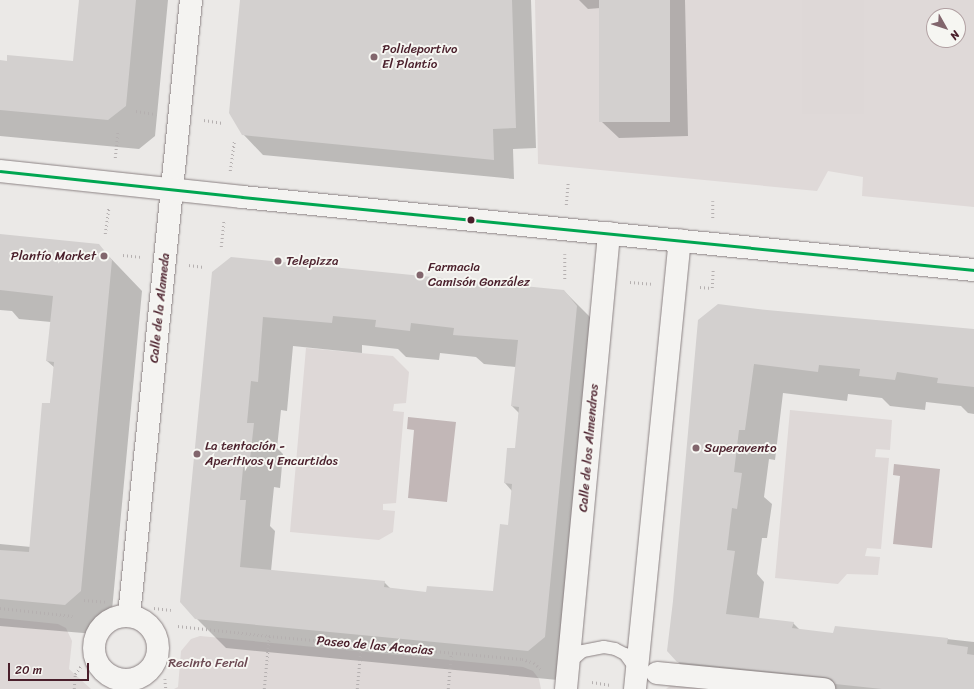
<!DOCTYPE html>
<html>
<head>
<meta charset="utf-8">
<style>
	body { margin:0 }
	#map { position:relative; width:974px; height:689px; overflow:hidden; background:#ebe9e7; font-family:Sriracha,sans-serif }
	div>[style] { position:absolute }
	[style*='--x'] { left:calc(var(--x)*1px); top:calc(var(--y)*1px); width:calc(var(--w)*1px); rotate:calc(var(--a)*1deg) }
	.built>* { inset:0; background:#dfd9d8 }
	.green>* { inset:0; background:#ded8d7; transform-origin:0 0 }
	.water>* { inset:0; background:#c2b7b7 }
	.shadow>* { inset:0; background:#0003 }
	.building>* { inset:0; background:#d3d0cf; transform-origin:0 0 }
	.path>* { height:2.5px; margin-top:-1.25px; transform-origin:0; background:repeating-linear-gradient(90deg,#b5b0b0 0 1px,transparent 0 4px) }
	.roads { filter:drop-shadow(0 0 1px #8b8283) drop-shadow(0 0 1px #8b8283) }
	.lane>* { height:12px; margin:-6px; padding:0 6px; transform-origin:6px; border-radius:6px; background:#f4f3f1 }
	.street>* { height:22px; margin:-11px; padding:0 11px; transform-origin:11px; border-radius:11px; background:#f4f3f1 }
	.street>.ring { margin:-11px; padding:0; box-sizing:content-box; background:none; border:22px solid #f4f3f1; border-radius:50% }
	.secondary>* { height:22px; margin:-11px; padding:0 11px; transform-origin:11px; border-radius:11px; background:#f4f3f1 }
	.bus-1>* { height:3px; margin:-1.5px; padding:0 1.5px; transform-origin:1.5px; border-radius:1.5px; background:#00a651 }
	.dots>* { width:11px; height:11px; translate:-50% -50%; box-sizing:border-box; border:2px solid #f6f6f2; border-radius:50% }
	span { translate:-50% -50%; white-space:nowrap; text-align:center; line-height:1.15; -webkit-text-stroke:4px #f6f6f2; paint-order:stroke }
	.poi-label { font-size:13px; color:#4a1f2b }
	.left { translate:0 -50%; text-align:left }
	.right { translate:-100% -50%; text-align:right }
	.street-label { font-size:13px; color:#4a1f2b }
	.park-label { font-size:13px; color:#6c4a53 }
	.north { position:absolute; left:926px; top:8px; width:40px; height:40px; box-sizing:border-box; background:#f6f6f2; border:1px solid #b1a0a2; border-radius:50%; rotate:129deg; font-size:11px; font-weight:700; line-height:16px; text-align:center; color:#4a1f2b }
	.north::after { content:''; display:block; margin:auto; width:14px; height:18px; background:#82666d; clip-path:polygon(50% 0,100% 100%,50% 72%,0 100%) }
	.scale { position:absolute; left:8px; top:663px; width:81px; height:18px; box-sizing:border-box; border:2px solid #4a1f2b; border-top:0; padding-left:5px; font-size:12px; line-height:14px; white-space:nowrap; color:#4a1f2b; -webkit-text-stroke:3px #f6f6f2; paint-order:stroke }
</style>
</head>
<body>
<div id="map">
	<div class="built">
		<i style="clip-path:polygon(evenodd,535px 0,974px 0,974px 207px,862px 196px,863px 177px,828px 171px,817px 191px,538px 164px,535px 0,934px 16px,958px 16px,958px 40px,934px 40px,934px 16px)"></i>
	</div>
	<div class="green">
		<i style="left:802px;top:0;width:62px;height:114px"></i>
		<i style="clip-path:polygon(306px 348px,393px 356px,409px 372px,406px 403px,394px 404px,393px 411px,404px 412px,396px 503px,383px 504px,383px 510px,395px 511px,393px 532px,379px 540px,290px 532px)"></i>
		<i style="clip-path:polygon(790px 410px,892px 420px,890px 450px,876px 449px,875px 457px,889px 458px,881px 549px,867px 548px,865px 556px,880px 557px,878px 575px,847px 574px,838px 584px,775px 578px)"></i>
		<i style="clip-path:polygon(0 618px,58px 624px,66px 628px,72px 641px,69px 669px,91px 689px,0 689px)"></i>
		<i style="clip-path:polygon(200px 636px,523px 667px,533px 671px,539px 679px,541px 689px,174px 689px,178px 687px,181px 651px,191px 639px)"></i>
		<i style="clip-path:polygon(674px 683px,745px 689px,666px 689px)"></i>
	</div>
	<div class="water">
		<i style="clip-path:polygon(408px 417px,456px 422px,447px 502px,408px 498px,414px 430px,407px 429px)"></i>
		<i style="clip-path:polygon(894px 464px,940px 469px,932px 548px,893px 544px,900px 476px,893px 475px)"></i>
	</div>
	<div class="shadow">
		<i style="clip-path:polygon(80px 0,168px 0,155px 136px,139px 149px,0 136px,0 61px,74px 62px)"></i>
		<i style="clip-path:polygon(241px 0,531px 0,536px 148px,513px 149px,514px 179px,263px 155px,243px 134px)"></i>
		<i style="clip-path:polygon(579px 0,685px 0,688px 136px,619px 138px,602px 122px,600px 8px,588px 9px)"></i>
		<i style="clip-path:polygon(0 236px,98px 245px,142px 291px,111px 621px,95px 634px,0 626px,0 544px,31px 547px,55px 368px,47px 361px,51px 322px,19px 319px,12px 311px,0 310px)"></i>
		<i style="clip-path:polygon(evenodd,213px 273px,564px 291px,594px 321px,558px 680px,226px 648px,196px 618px,213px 273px,362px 345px,398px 349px,406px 357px,439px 360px,440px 353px,476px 357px,484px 364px,516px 367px,512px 406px,519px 413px,516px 450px,505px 483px,512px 491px,509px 527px,494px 592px,427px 593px,391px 589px,384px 582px,271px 571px,275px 531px,270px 526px,274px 487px,280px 488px,283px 454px,277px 448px,281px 410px,287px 411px,293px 346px,362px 353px,362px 345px)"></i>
		<i style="clip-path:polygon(767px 311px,974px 330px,974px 414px,968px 413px,961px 406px,926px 402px,925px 410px,890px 406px,882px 398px,848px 394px,847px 401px,783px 393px,775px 460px,769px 459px,764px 497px,772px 504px,767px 538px,762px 538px,757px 574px,764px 582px,759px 619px,793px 623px,800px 630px,834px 634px,836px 627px,974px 642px,974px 689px,705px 689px,678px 662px)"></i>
	</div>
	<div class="building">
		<i style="clip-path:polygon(79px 0,136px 0,126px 106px,108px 120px,0 110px,0 60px,7px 61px,7px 55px,73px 61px)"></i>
		<i style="clip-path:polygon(240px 0,512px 0,516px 128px,493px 129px,494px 160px,242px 135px,229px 113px)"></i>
		<i style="left:599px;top:0;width:71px;height:122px"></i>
		<i style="clip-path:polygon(0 234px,99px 244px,112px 260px,81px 591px,65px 605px,0 599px,0 550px,29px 552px,42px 403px,50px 403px,54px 362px,46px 361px,53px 296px,0 290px)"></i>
		<i style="clip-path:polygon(evenodd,231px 257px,564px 290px,577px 306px,545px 637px,528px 651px,195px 619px,180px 602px,212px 272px,231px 257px,333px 316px,376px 320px,375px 327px,410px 331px,411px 323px,454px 328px,453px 335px,518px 340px,511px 406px,519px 407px,515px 448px,507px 448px,504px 483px,512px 484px,508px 525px,500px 524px,493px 591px,427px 586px,426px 592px,384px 587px,385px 581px,240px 567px,246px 500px,240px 500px,244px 458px,250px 459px,254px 423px,247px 423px,251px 381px,258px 382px,263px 317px,332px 323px,333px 316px)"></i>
		<i style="clip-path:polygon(718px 304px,767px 310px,974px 329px,974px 387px,937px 383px,938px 378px,897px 372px,895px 380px,859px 376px,860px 369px,819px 365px,818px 372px,754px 364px,745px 430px,739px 430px,734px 472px,742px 473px,737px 509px,732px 508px,727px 550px,735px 551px,726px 614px,794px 622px,792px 628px,833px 633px,835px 626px,948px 638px,947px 644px,968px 647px,967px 654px,974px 655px,974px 689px,882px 689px,835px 684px,832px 679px,825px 677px,677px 662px,667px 651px,673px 601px,698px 320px)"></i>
	</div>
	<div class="path">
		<i style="--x:136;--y:111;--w:20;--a:9"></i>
		<i style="--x:204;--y:120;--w:19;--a:9"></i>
		<i style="--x:115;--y:158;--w:27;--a:-84"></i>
		<i style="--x:230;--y:171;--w:30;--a:-82"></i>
		<i style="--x:713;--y:201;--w:17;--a:90"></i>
		<i style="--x:566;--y:205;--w:24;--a:-85"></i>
		<i style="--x:105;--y:234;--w:27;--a:-82"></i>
		<i style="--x:221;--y:247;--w:27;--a:-84"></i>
		<i style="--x:565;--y:254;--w:27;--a:90"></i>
		<i style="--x:123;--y:255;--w:18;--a:6"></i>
		<i style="--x:189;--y:265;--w:15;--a:8"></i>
		<i style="--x:630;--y:282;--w:21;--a:5"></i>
		<i style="--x:700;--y:287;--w:12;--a:5"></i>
		<i style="--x:712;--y:288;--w:19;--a:-87"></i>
		<i style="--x:84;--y:600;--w:21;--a:5"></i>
		<i style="--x:0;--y:608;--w:73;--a:6.3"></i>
		<i style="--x:154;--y:608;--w:17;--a:7"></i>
		<i style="--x:178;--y:626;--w:92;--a:6.3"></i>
		<i style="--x:269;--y:636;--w:254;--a:5.2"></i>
		<i style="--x:522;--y:659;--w:13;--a:18"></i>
		<i style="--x:534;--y:663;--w:11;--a:41"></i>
		<i style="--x:165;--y:679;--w:10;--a:84"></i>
		<i style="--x:592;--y:682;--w:19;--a:9"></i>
		<i style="--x:74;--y:689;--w:15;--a:-86"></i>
		<i style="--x:75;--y:674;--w:10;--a:-53"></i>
		<i style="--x:264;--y:689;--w:53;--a:-84.6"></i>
		<i style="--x:357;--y:689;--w:44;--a:-84.8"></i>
		<i style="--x:448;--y:689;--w:36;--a:-85"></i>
	</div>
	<div class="roads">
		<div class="lane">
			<i style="--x:569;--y:663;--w:18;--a:-41"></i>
			<i style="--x:583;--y:651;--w:21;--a:-11"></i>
			<i style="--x:604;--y:647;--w:11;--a:10"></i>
			<i style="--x:615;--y:649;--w:11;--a:27"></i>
			<i style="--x:625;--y:654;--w:19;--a:54"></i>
		</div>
		<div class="street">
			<i style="--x:129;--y:616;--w:619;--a:-84.25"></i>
			<i class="ring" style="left:94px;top:616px;width:42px;height:42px"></i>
			<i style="--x:657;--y:673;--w:168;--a:5.5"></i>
			<i style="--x:566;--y:689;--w:458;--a:-84.6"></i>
			<i style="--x:635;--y:689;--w:451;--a:-84.3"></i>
		</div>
		<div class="secondary">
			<i style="--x:0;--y:171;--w:243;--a:6.1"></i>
			<i style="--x:242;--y:197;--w:736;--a:5.7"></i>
		</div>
	</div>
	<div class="bus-1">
		<i style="--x:0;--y:171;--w:243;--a:6.1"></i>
		<i style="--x:242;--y:197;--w:736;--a:5.7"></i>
	</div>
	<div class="dots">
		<i style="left:374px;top:57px;background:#82666d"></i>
		<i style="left:471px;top:220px;background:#4a1f2b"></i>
		<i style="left:104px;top:256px;background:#82666d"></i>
		<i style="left:278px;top:261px;background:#82666d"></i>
		<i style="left:420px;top:275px;background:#82666d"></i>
		<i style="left:696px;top:448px;background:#82666d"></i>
		<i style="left:197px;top:454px;background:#82666d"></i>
	</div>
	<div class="poi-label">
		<span class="left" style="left:382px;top:57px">Polideportivo<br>El Plantío</span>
		<span class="right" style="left:96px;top:256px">Plantío Market</span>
		<span class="left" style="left:286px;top:261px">Telepizza</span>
		<span class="left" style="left:428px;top:275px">Farmacia<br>Camisón González</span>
		<span class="left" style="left:205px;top:454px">La tentación -<br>Aperitivos y Encurtidos</span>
		<span class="left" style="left:704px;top:448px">Superavento</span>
	</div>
	<div class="street-label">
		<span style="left:160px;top:308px;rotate:-84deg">Calle de la Alameda</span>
		<span style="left:589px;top:448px;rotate:-85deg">Calle de los Almendros</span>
		<span style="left:375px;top:646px;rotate:5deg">Paseo de las Acacias</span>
	</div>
	<div class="park-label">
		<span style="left:208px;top:663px">Recinto Ferial</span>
	</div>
	<div class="north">N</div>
	<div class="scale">20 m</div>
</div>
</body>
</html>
